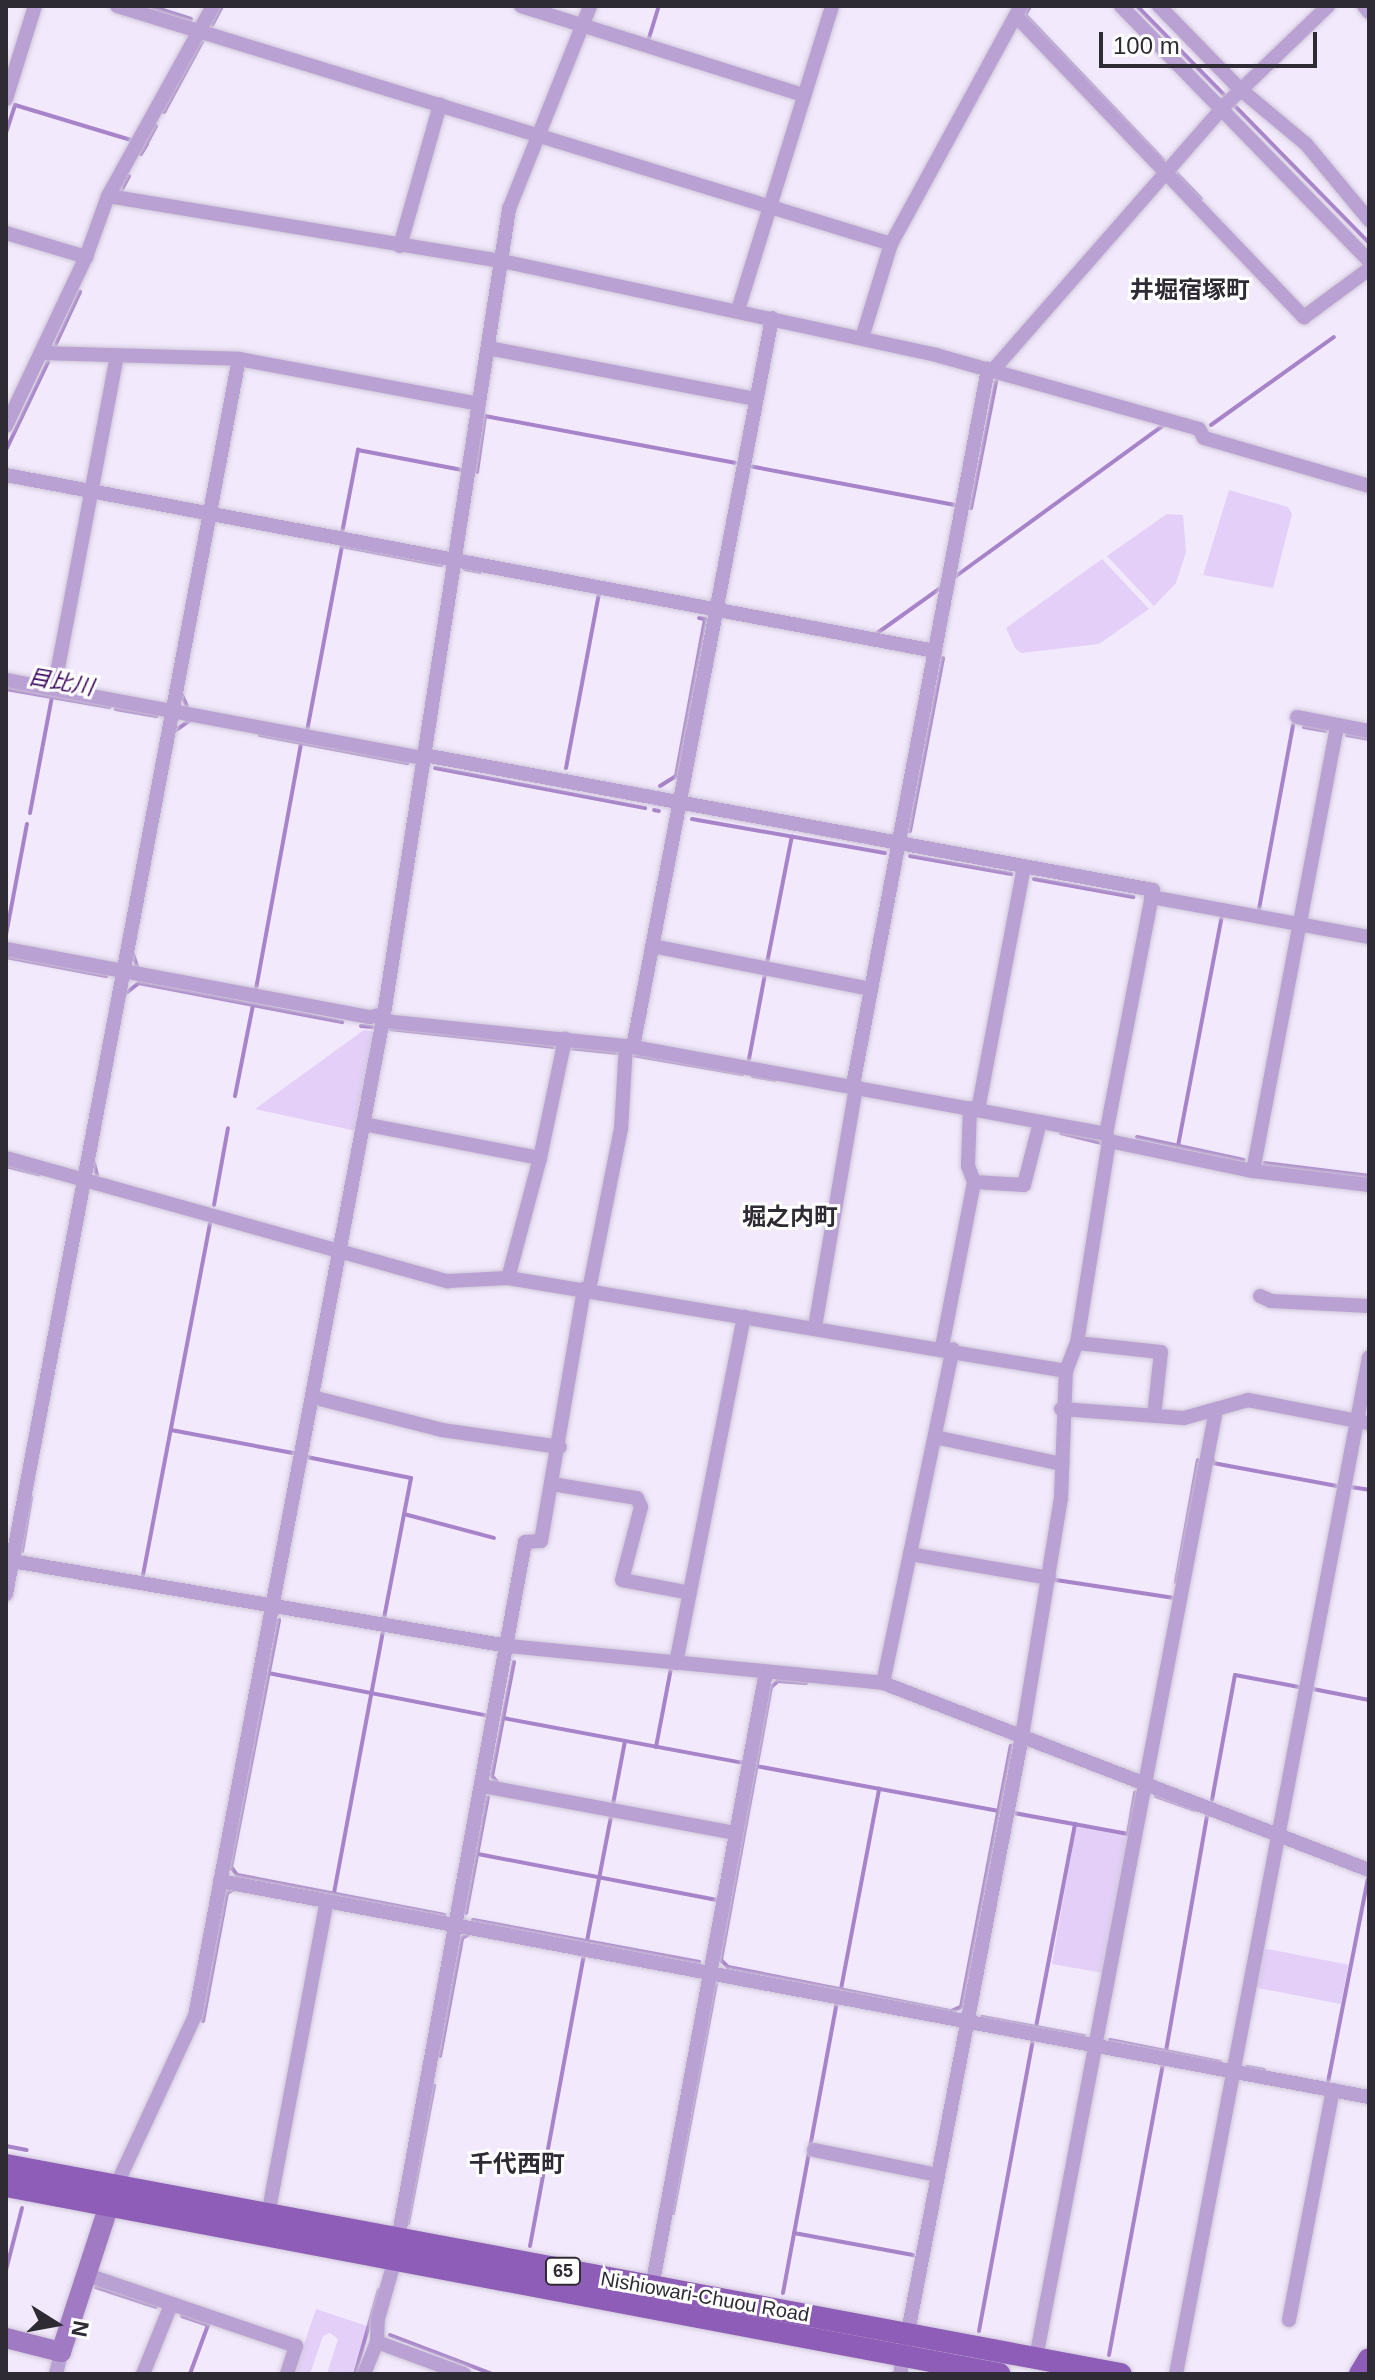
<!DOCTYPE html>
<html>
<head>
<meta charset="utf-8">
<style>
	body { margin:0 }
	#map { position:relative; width:1375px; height:2380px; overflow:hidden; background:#f2e9fc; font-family:Arial,"Noto Sans JP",sans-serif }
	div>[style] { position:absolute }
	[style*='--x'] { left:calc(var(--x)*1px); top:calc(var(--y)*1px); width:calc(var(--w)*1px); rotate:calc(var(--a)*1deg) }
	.green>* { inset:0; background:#e3cff8; transform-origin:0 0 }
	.stream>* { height:4px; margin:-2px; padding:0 2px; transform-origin:2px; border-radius:2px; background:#a783c9 }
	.roads { filter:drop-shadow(0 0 2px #cfc7d8) drop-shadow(0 0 2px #cfc7d8) }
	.street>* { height:14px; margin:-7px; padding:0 7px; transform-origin:7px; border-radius:7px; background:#baa1d3 }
	.secondary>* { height:20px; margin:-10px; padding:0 10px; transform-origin:10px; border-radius:10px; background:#a07ac3 }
	.primary>* { height:22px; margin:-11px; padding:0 11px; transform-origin:11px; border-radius:11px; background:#8e5db7 }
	span { translate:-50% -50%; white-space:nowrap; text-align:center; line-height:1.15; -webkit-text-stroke:6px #fff; paint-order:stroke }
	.shield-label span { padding:2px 6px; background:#fff; border:2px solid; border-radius:6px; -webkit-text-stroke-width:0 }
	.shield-label { font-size:18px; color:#2f2b34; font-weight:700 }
	.street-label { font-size:20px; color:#2f2b34 }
	.water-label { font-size:22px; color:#3e095f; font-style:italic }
	.quarter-label { font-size:24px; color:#2f2b34; font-weight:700 }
	.frame { position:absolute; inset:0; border:8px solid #2f2b34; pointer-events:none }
	.north { position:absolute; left:16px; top:2284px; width:80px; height:80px; -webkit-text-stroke:6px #fff; paint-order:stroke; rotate:101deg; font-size:22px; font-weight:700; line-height:32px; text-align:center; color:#2f2b34 }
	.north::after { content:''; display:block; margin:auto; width:28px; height:36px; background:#2f2b34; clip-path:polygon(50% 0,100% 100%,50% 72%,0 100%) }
	.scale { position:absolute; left:1099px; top:32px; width:218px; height:36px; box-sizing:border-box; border:4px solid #2f2b34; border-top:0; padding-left:10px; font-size:24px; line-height:28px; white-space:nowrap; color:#2f2b34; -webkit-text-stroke:6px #fff; paint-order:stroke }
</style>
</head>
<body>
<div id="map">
	<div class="green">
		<i style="clip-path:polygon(1229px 490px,1288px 507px,1292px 514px,1273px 588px,1203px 575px)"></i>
		<i style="clip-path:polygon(1167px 514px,1183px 515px,1186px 552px,1176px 583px,1154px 606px,1107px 556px)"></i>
		<i style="clip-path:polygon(1102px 559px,1149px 609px,1099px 644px,1021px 653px,1015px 648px,1006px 628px)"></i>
		<i style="clip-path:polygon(364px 1030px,374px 1032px,356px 1131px,255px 1109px)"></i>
		<i style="left:1076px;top:1827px;width:55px;height:139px;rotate:10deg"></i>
		<i style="left:1262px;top:1948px;width:88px;height:40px;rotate:11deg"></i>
		<i style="clip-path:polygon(316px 2309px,367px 2326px,352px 2374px,327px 2374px,338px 2339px,330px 2333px,323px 2336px,310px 2374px,294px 2374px)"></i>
	</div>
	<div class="stream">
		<i style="--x:150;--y:6;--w:43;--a:17.6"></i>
		<i style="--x:1030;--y:6;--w:10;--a:119"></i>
		<i style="--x:1025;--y:15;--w:202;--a:46.4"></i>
		<i style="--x:1137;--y:6;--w:332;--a:45.6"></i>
		<i style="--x:212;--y:25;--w:21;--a:-62"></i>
		<i style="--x:649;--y:38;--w:34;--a:-73"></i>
		<i style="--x:164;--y:112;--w:82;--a:-61.6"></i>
		<i style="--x:6;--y:133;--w:29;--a:-72"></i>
		<i style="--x:15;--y:105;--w:121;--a:16.8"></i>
		<i style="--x:148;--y:141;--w:17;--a:-62"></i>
		<i style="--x:141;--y:154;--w:12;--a:-59"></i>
		<i style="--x:1175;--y:172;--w:37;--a:46"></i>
		<i style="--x:121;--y:191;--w:17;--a:-62"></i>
		<i style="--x:54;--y:348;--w:62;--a:-65.1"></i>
		<i style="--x:1211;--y:425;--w:151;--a:-35.6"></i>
		<i style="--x:6;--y:450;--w:98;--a:-64.5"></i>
		<i style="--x:749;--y:466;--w:211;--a:10.7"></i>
		<i style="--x:477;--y:472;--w:57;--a:-81.9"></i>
		<i style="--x:485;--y:416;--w:254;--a:10.6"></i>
		<i style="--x:971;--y:508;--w:134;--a:-78.8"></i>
		<i style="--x:342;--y:533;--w:85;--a:-79.1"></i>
		<i style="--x:358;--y:450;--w:106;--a:10.9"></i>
		<i style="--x:465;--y:569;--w:15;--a:11"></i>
		<i style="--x:956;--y:576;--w:257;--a:-36"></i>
		<i style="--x:876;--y:634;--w:81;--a:-35.5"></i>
		<i style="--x:6;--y:689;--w:105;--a:9.9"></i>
		<i style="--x:182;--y:695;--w:12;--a:66"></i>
		<i style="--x:116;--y:709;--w:41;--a:9.9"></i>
		<i style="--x:1304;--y:727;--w:22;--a:10"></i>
		<i style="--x:176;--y:730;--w:16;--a:-35"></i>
		<i style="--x:307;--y:731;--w:188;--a:-79.3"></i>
		<i style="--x:342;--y:546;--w:101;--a:10.9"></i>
		<i style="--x:260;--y:735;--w:150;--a:10.8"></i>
		<i style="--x:1347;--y:735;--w:22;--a:10"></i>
		<i style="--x:435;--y:768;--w:214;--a:10.8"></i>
		<i style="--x:566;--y:768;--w:177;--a:-79.3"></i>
		<i style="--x:660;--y:786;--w:19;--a:-32"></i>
		<i style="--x:676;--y:776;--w:160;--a:-79.5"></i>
		<i style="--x:705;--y:619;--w:6;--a:-171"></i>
		<i style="--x:654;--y:810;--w:5;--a:11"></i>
		<i style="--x:30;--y:813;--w:118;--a:-79.3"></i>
		<i style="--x:692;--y:819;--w:196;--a:10"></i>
		<i style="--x:910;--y:831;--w:176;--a:-79.2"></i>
		<i style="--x:910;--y:856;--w:103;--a:10.1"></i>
		<i style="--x:1034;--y:879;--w:101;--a:10.3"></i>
		<i style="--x:1259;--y:909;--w:187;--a:-79.5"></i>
		<i style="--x:6;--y:935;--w:113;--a:-79.3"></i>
		<i style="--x:133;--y:954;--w:13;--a:72"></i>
		<i style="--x:6;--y:957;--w:102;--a:10.8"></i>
		<i style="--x:767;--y:963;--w:129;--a:-78.9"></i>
		<i style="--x:256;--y:989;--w:250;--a:-79.6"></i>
		<i style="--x:126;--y:993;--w:16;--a:-38"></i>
		<i style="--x:139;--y:983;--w:207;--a:10.9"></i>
		<i style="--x:361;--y:1026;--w:12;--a:5"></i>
		<i style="--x:390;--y:1029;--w:168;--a:6.2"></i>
		<i style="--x:569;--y:1048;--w:50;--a:5.7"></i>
		<i style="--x:633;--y:1055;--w:111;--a:9.9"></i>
		<i style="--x:749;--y:1059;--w:86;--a:-79.3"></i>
		<i style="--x:753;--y:1076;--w:22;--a:10"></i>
		<i style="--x:235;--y:1096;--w:93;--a:-78.8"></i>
		<i style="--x:1061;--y:1133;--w:41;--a:14"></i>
		<i style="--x:1137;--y:1137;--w:109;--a:12.1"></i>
		<i style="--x:1178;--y:1146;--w:235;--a:-79.2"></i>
		<i style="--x:94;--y:1163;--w:12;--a:76"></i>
		<i style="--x:1264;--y:1163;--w:106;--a:7.1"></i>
		<i style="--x:6;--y:1166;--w:34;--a:14"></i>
		<i style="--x:214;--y:1205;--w:78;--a:-79.7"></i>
		<i style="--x:171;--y:1430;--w:124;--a:10.7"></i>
		<i style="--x:307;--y:1457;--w:106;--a:11.4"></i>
		<i style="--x:411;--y:1478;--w:143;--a:100.9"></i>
		<i style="--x:1213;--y:1459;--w:4;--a:90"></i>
		<i style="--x:1213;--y:1463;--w:126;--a:10.5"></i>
		<i style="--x:1351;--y:1487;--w:18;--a:9"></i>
		<i style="--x:404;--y:1514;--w:93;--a:14.9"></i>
		<i style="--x:22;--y:1551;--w:54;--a:-80.4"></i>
		<i style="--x:143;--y:1575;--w:362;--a:-79.2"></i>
		<i style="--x:1056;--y:1580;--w:118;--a:8.7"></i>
		<i style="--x:1176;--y:1582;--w:124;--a:-79.8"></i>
		<i style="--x:279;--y:1620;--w:252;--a:101"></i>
		<i style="--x:231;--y:1867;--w:10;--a:53"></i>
		<i style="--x:237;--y:1875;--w:211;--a:10.9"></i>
		<i style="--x:268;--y:1673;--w:226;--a:11"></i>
		<i style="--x:806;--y:1683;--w:28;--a:-176"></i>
		<i style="--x:778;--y:1681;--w:9;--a:139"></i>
		<i style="--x:771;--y:1687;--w:278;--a:100.4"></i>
		<i style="--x:721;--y:1960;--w:10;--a:45"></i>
		<i style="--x:728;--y:1967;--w:227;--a:11.2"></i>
		<i style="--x:951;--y:2011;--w:11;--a:-22"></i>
		<i style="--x:961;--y:2007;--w:266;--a:-79.2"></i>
		<i style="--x:1313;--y:1689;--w:57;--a:11.1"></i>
		<i style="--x:503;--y:1718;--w:244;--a:10.6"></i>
		<i style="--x:656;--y:1747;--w:80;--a:-79.2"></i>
		<i style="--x:756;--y:1766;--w:247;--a:10.5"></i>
		<i style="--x:498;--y:1783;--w:9;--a:-131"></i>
		<i style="--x:492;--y:1776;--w:116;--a:-79.1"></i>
		<i style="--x:1156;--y:1796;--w:41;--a:19.7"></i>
		<i style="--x:1212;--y:1800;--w:127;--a:-79.6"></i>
		<i style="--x:1235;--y:1675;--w:65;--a:10.6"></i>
		<i style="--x:613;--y:1804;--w:64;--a:-79.2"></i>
		<i style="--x:1014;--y:1813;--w:116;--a:10.4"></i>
		<i style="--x:1128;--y:1834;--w:42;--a:-80.3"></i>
		<i style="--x:478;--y:1854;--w:242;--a:10.9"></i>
		<i style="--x:334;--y:1893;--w:266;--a:-79.4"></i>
		<i style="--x:466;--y:1913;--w:118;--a:-79.3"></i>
		<i style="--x:473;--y:1920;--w:230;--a:10.5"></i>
		<i style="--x:587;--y:1941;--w:127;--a:-79.1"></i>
		<i style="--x:841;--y:1989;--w:204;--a:-79.2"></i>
		<i style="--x:982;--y:2017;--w:104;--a:10.6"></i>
		<i style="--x:203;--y:2021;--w:130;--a:-79.4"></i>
		<i style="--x:227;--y:1893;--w:8;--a:-30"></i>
		<i style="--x:1036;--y:2027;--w:207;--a:-79.1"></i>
		<i style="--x:1110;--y:2040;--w:112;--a:11.3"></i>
		<i style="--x:1166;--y:2051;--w:240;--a:-80.1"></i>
		<i style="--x:440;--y:2056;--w:120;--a:-79.4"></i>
		<i style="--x:462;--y:1938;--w:8;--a:-30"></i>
		<i style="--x:1247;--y:2067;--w:17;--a:10"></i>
		<i style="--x:1328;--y:2082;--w:207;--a:-78.9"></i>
		<i style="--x:6;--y:2146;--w:21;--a:11"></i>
		<i style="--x:673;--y:2213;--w:233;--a:-79.4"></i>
		<i style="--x:408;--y:2223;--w:140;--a:-79.3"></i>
		<i style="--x:794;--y:2233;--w:121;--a:10.5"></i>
		<i style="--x:530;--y:2246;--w:296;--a:-79.5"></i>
		<i style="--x:6;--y:2270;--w:64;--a:-75.5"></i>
		<i style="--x:96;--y:2287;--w:63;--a:18.4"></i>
		<i style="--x:783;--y:2293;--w:297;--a:-79.5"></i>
		<i style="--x:182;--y:2316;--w:28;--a:19"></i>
		<i style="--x:208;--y:2325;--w:52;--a:110.2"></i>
		<i style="--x:979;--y:2331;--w:297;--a:-79.5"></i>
		<i style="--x:390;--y:2335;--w:109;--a:20.9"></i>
		<i style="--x:1109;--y:2355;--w:296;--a:-79.5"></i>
		<i style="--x:355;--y:2374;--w:87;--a:-74.1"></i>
	</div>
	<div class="roads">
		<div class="street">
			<i style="--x:117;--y:6;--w:810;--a:17.09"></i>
			<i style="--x:521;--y:6;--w:297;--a:17.5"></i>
			<i style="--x:1121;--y:6;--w:356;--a:45.8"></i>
			<i style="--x:1159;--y:6;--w:116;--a:45.7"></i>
			<i style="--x:1240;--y:89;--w:86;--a:39.8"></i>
			<i style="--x:1306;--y:144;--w:99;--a:50.3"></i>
			<i style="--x:1364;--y:6;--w:8;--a:50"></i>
			<i style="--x:1016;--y:16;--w:417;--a:46.3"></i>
			<i style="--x:1304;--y:317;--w:81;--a:-36.4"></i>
			<i style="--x:6;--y:99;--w:97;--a:-72.7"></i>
			<i style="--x:108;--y:196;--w:399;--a:9.4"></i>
			<i style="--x:502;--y:261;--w:444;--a:12.2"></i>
			<i style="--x:936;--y:355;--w:273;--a:15.7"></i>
			<i style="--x:1199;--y:429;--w:10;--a:61"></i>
			<i style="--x:1204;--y:438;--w:172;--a:16.2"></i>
			<i style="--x:6;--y:233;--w:84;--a:16.7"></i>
			<i style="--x:400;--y:246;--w:147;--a:-74.2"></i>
			<i style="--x:738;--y:310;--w:318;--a:-72.8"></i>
			<i style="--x:862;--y:338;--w:98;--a:-72.9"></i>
			<i style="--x:891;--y:244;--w:271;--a:-61.4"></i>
			<i style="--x:488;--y:348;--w:273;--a:10.8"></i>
			<i style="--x:42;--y:353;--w:197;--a:1.7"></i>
			<i style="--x:239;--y:359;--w:244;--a:10.6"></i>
			<i style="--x:993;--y:370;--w:348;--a:-48.8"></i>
			<i style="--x:1222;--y:108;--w:147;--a:-43.9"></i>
			<i style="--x:6;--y:426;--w:187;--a:-64.7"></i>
			<i style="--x:86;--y:257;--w:65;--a:-70.2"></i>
			<i style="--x:108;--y:196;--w:217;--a:-61.1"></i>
			<i style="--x:6;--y:475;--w:946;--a:10.73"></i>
			<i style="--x:6;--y:680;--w:424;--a:10.6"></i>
			<i style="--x:54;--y:689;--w:338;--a:-79.3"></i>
			<i style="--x:1297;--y:717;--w:73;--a:11"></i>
			<i style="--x:424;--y:755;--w:741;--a:10.49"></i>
			<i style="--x:1153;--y:890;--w:248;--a:100.9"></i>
			<i style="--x:1151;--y:897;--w:222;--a:10.4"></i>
			<i style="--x:652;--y:946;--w:223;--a:11.1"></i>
			<i style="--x:6;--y:949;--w:370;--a:10.6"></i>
			<i style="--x:370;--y:1017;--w:14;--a:-12"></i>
			<i style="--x:383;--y:1021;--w:251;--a:5.9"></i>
			<i style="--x:633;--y:1047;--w:481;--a:10.4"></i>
			<i style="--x:1106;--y:1134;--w:8;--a:67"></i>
			<i style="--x:1109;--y:1141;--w:147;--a:11.8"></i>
			<i style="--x:1253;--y:1171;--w:117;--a:6.9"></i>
			<i style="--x:633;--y:1047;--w:742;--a:-79.2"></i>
			<i style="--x:853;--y:1085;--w:729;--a:-79.32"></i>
			<i style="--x:970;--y:1108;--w:58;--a:92"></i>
			<i style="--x:968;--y:1166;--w:17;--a:69"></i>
			<i style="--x:974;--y:1182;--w:50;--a:3.4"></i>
			<i style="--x:1024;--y:1185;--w:65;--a:-75.7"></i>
			<i style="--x:978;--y:1110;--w:247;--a:-79.3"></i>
			<i style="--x:363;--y:1124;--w:180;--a:10.9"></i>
			<i style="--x:540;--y:1158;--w:124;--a:104.9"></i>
			<i style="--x:6;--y:1158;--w:459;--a:15.6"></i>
			<i style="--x:448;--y:1281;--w:60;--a:-2.9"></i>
			<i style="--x:508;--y:1278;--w:566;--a:9.46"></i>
			<i style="--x:540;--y:1158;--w:122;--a:-78.1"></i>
			<i style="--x:1253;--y:1171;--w:454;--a:-79.3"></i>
			<i style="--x:589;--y:1290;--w:164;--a:-78.8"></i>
			<i style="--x:621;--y:1129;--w:83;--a:-86.6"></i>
			<i style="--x:1260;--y:1296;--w:12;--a:24"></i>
			<i style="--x:1271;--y:1301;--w:98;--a:2.9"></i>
			<i style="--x:815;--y:1327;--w:244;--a:-80.3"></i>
			<i style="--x:1077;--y:1343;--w:84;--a:6.1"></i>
			<i style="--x:1161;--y:1352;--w:64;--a:96.2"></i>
			<i style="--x:942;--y:1347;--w:168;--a:-79"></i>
			<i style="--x:312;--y:1397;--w:134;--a:14.2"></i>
			<i style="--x:442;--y:1430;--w:119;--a:8.2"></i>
			<i style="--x:1061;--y:1409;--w:123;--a:4.2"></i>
			<i style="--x:1184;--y:1418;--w:66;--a:-15.7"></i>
			<i style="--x:1248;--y:1400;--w:123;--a:10.8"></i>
			<i style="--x:935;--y:1437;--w:130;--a:12"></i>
			<i style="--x:552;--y:1484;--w:86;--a:9.4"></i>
			<i style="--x:637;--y:1498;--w:10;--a:66"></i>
			<i style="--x:641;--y:1507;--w:75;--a:104.6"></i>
			<i style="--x:622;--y:1580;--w:69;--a:10.8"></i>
			<i style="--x:910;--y:1554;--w:141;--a:9.8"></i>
			<i style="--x:6;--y:1560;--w:509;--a:9.72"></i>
			<i style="--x:508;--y:1646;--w:377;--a:5.6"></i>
			<i style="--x:883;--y:1683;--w:521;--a:21.05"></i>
			<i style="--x:6;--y:1594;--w:1257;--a:-79.32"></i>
			<i style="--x:676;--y:1663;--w:353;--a:-78.9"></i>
			<i style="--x:883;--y:1683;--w:341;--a:-78.2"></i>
			<i style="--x:482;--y:1786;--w:258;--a:10.5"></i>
			<i style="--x:220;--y:1881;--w:1169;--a:10.65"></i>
			<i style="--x:814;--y:2150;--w:126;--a:11.4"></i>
			<i style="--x:116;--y:2186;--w:187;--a:-65.1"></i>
			<i style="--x:195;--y:2016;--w:1020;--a:-79.32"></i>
			<i style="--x:384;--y:1014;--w:815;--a:-81.17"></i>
			<i style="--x:509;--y:209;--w:219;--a:-68.2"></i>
			<i style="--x:268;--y:2215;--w:319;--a:-79.4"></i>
			<i style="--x:398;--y:2239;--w:708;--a:-79.67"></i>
			<i style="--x:525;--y:1542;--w:16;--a:-4"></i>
			<i style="--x:541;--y:1541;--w:256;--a:-80.3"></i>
			<i style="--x:87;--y:2275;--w:221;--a:18.8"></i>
			<i style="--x:296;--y:2346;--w:29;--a:108"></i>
			<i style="--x:652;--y:2287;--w:625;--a:-79.5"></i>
			<i style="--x:1289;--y:2320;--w:234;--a:-79.2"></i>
			<i style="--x:377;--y:2342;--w:93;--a:20.2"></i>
			<i style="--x:1036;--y:2358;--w:965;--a:-79.25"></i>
			<i style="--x:56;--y:2374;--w:23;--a:-77"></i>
			<i style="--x:143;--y:2374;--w:74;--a:-67.9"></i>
			<i style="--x:364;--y:2374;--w:35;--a:-68"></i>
			<i style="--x:377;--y:2342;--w:23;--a:-88"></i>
			<i style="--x:378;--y:2319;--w:62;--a:-74.2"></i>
			<i style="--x:900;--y:2374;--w:650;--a:-79.17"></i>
			<i style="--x:1022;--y:1736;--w:240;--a:-80.7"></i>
			<i style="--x:1061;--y:1499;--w:128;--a:-87.8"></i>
			<i style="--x:1066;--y:1371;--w:30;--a:-69"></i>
			<i style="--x:1077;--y:1343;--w:205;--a:-81"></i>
			<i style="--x:1176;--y:2374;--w:1035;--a:-79.25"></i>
		</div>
		<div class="secondary">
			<i style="--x:6;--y:2338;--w:57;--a:14.3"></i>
			<i style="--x:61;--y:2352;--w:170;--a:-71.9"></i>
		</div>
		<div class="primary">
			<i style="--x:6;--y:2165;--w:1134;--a:10.62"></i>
			<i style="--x:6;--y:2186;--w:1011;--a:10.72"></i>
			<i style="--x:1360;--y:2374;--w:17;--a:-59"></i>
		</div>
	</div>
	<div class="shield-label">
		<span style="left:563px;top:2271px">65</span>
	</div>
	<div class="street-label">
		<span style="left:705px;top:2297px;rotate:10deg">Nishiowari-Chuou Road</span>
	</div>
	<div class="water-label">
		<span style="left:61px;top:682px;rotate:10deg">目比川</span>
	</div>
	<div class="quarter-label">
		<span style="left:1190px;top:290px">井堀宿塚町</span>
		<span style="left:790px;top:1217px">堀之内町</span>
		<span style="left:517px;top:2164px">千代西町</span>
	</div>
	<div class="frame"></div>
	<div class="north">N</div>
	<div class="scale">100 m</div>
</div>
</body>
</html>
